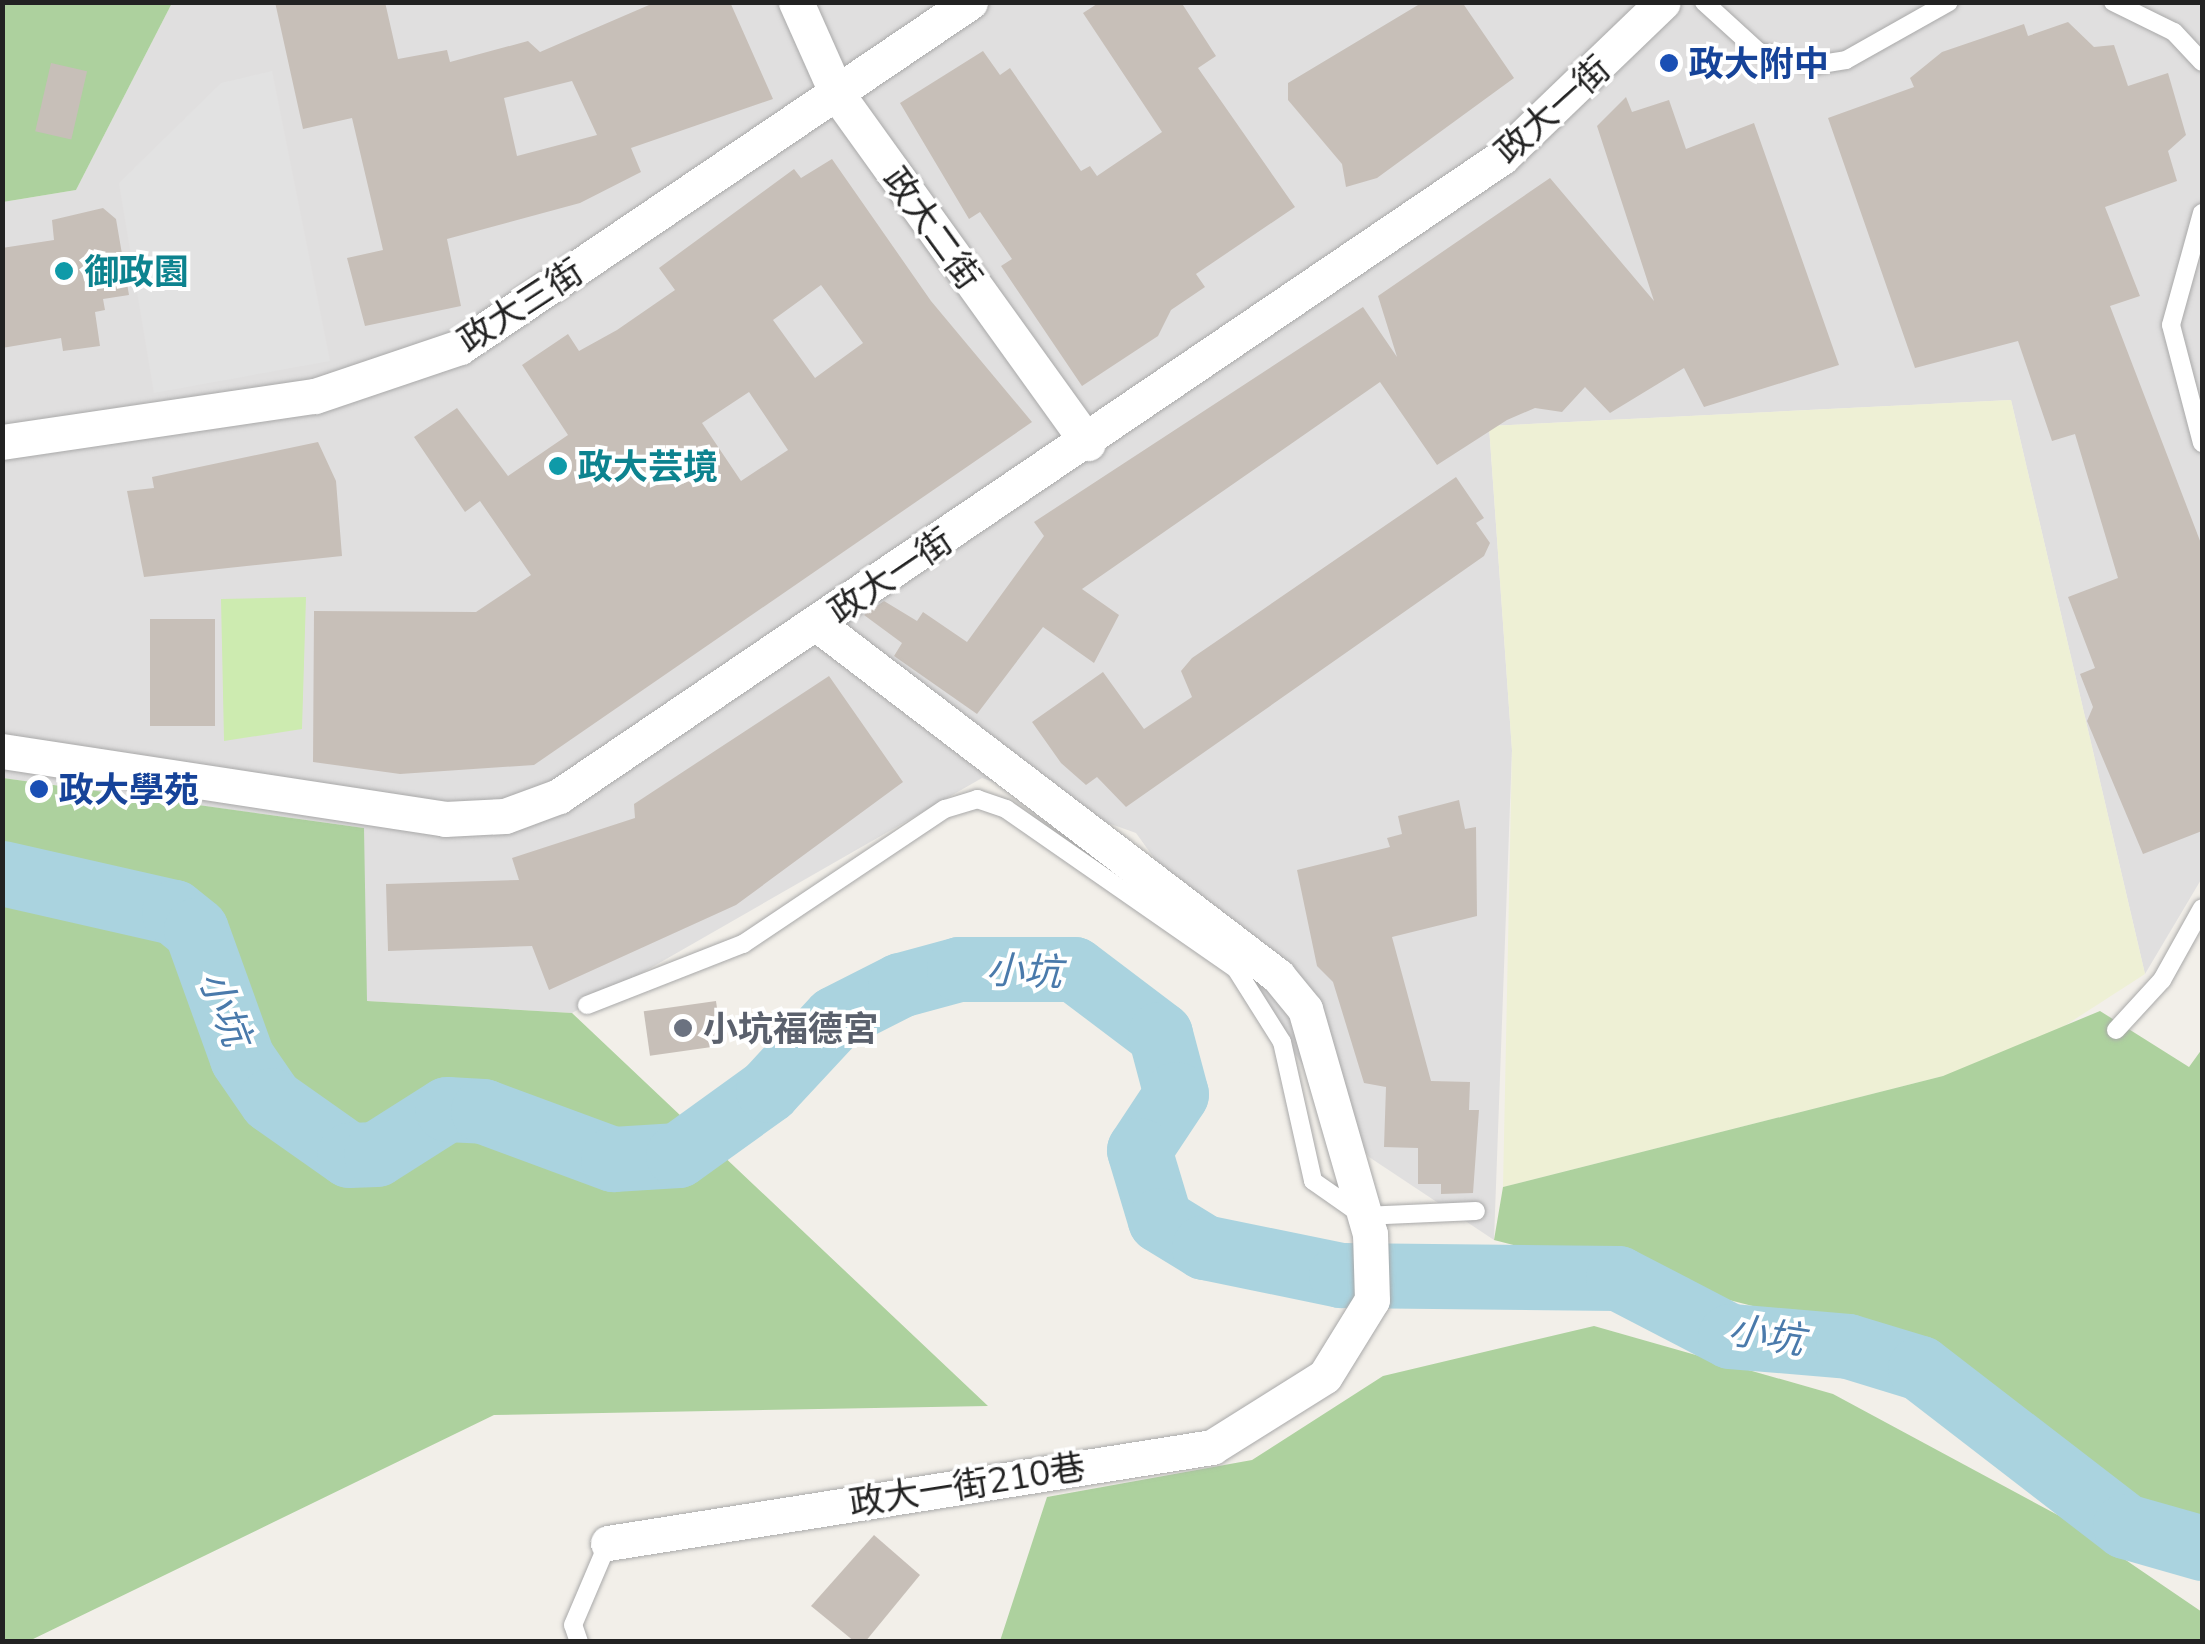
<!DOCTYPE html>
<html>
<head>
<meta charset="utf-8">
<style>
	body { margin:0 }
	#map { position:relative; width:2205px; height:1644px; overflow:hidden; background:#f2efe9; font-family:Mulish,"Noto Sans TC",sans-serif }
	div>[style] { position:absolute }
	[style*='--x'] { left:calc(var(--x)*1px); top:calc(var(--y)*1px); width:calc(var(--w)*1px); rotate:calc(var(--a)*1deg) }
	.residential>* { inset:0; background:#e0dfdf }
	.farmland>* { inset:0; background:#eef0d5 }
	.grass>* { inset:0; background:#cdebb0 }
	.forest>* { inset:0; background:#add19e }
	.parking>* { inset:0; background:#e2e2e2 }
	.river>* { height:65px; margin:-32.5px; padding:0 32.5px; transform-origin:32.5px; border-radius:32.5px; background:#aad3df }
	.building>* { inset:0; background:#c7bfb8; transform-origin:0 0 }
	.roads { filter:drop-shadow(0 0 2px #a9a9a9) drop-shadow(0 0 2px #a9a9a9) }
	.lane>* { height:18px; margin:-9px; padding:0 9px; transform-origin:9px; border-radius:9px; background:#fff }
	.street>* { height:35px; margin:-17.5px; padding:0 17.5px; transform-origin:17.5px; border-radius:17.5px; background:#fff }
	.dots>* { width:28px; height:28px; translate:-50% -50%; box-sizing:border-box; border:5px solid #fff; border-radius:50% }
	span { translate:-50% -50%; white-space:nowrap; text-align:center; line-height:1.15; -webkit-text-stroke:8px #fff; paint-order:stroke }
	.transit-label { font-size:35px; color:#164399; font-weight:700 }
	.left { translate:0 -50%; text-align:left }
	.street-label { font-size:35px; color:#222 }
	.culture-label { font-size:35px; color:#0d838f; font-weight:700 }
	.worship-label { font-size:35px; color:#5b616d; font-weight:700 }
	.water-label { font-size:38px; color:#4a7aab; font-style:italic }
	.frame { position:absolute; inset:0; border:5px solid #222; pointer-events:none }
</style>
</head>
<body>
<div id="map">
	<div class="residential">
		<i style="clip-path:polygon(172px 3px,2202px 3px,2202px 878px,2145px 974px,2011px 400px,1489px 426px,1512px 750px,1494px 1240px,1369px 1157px,1136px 833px,982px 778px,572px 1013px,366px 1001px,363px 828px,3px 778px,3px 202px,76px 190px)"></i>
	</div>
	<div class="farmland">
		<i style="clip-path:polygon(2011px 400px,2145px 974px,2038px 1043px,1943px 1076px,1503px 1187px,1512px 750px,1489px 426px)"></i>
	</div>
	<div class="grass">
		<i style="clip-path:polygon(306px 597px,302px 729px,224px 741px,221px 599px)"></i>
	</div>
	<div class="forest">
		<i style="clip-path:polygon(3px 3px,172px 3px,76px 190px,3px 202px)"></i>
		<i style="clip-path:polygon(3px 778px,364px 828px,367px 1001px,572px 1013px,988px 1406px,494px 1415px,29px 1641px,3px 1641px)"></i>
		<i style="clip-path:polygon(2100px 1011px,2189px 1067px,2202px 1049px,2202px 1562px,2162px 1523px,1902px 1344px,1494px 1240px,1503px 1187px,1943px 1076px)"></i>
		<i style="clip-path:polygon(1594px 1326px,1833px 1394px,2067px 1520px,2202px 1612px,2202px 1641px,1000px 1641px,1047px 1497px,1252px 1460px,1383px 1376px)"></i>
	</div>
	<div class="parking">
		<i style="clip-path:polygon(272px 71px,330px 361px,154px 393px,119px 183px,221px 83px)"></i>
	</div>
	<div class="river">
		<i style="--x:2;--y:873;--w:176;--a:12.8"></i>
		<i style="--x:174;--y:912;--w:28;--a:39"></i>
		<i style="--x:196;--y:930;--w:136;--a:70.2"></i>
		<i style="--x:242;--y:1058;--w:51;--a:55.4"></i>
		<i style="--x:271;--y:1100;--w:95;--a:35.2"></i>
		<i style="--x:349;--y:1155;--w:27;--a:-2"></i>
		<i style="--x:376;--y:1154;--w:84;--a:-32.4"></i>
		<i style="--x:447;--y:1109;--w:36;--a:3"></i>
		<i style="--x:483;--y:1111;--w:139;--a:20.3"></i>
		<i style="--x:613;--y:1159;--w:65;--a:-3.5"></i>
		<i style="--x:678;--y:1155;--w:111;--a:-35.8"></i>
		<i style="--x:768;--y:1090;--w:98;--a:-47.1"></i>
		<i style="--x:835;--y:1018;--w:73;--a:-26.9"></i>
		<i style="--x:900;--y:985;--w:61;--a:-15.2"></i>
		<i style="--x:959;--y:969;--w:115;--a:0"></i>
		<i style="--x:1074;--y:969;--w:108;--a:37.1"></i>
		<i style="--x:1160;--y:1034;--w:62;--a:75.1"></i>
		<i style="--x:1176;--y:1094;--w:67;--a:123.5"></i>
		<i style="--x:1139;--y:1150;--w:73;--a:73.3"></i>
		<i style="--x:1160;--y:1220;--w:52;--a:31.5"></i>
		<i style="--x:1204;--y:1247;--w:140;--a:11.6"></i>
		<i style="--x:1341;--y:1275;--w:277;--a:0.6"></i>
		<i style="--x:1618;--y:1278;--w:126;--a:27.4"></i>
		<i style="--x:1730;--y:1336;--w:118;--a:4.8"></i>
		<i style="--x:1848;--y:1346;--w:75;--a:17"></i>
		<i style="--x:1920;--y:1368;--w:259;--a:37.6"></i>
		<i style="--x:2125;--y:1526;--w:80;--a:15.9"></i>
	</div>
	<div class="building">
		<i style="clip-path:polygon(evenodd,275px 2px,385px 2px,398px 59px,447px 50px,450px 62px,528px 41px,540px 52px,656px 2px,730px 2px,773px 99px,631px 148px,641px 172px,580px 203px,447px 239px,461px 306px,365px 326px,347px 258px,383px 250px,352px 118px,303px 129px,275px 2px,572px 81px,597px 135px,517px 156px,504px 98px,572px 81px)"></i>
		<i style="clip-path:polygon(1100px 2px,1181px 2px,1216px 56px,1198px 68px,1295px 207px,1196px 274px,1205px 287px,1171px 310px,1158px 336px,1082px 386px,1001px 266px,1012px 259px,980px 212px,969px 219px,900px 103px,983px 51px,1000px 75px,1010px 68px,1081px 171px,1090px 166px,1097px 176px,1162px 132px,1083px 13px)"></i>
		<i style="clip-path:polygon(1423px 2px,1462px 2px,1514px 78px,1377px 178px,1346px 187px,1342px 164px,1288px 100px,1288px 83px)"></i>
		<i style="clip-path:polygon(2068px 22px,2094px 47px,2114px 45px,2128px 86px,2168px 73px,2186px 135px,2168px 151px,2177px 181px,2105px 207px,2140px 296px,2110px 306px,2202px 546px,2202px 831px,2143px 854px,2087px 721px,2093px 707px,2080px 674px,2095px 668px,2068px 597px,2118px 578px,2075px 434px,2052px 441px,2018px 341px,1915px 368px,1828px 118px,1914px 87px,1910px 78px,1942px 52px,2024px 24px,2028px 36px)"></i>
		<i style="left:51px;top:63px;width:37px;height:70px;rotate:13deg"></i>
		<i style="clip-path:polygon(1626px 97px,1632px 112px,1669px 100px,1686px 149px,1754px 123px,1839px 365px,1704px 407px,1684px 368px,1610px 413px,1585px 387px,1562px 412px,1535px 408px,1507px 420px,1437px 465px,1380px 382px,1082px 589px,1119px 615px,1094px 663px,1043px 627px,977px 714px,894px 656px,902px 643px,864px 615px,884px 601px,917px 621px,923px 612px,967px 642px,1044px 536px,1034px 522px,1363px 307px,1397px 357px,1378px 296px,1550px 178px,1654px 301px,1597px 126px)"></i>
		<i style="clip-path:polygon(evenodd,832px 159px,931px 301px,1032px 422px,534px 765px,400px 774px,313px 762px,314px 611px,476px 612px,531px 575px,480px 501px,465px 512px,414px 437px,457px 408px,508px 476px,568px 435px,522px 365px,568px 334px,579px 351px,617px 330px,675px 290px,659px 268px,794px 169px,801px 178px,832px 159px,821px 285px,863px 343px,815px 378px,773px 320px,821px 285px,832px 159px,749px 392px,788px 450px,741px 481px,702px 423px,749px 392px)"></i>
		<i style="clip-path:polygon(103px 208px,116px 219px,129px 295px,103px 299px,105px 310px,95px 312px,100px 346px,63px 351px,61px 338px,2px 348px,2px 248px,54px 240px,52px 220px)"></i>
		<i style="clip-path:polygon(318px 442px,336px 481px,342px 556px,144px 577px,127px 491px,154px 488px,152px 477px)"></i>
		<i style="clip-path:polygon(1456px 477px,1484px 518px,1476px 523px,1490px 543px,1484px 556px,1126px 807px,1097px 777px,1086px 785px,1061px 763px,1032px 722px,1103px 672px,1144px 729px,1192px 697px,1181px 671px,1192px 658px)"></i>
		<i style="left:150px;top:619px;width:65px;height:107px"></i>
		<i style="clip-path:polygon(829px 676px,903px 782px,736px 905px,549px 990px,532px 946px,388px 951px,386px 884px,519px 880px,512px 858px,635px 818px,634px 804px)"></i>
		<i style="clip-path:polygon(1459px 800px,1465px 829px,1476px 827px,1477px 916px,1392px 937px,1431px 1081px,1470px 1082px,1469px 1110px,1479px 1110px,1473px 1193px,1441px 1194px,1441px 1184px,1418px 1184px,1418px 1148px,1384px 1147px,1386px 1087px,1364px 1083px,1333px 982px,1317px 966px,1297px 870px,1390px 847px,1387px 838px,1402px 834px,1398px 816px)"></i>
		<i style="left:716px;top:1001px;width:45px;height:73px;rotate:82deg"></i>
		<i style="clip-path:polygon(874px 1535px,920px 1575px,865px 1642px,855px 1642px,811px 1606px)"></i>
	</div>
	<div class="roads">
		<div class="lane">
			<i style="--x:1704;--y:2;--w:74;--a:42.3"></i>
			<i style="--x:1759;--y:52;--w:57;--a:13.1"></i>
			<i style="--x:1815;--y:65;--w:31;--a:-9"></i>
			<i style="--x:1846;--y:60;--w:118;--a:-29.4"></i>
			<i style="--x:2113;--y:2;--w:68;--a:26.2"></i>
			<i style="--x:2174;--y:32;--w:41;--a:47"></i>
			<i style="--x:2202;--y:213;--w:116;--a:105.5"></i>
			<i style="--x:2171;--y:325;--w:122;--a:75.3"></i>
			<i style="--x:587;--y:1005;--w:168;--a:-21.4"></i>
			<i style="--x:743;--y:944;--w:243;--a:-33.8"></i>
			<i style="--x:945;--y:809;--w:34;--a:-17"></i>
			<i style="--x:977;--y:799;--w:31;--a:19"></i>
			<i style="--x:1006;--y:809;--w:280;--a:34.8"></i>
			<i style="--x:1236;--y:969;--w:86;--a:57.8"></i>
			<i style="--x:1282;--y:1042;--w:142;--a:77.4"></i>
			<i style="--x:1313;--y:1181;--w:61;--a:35"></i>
			<i style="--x:1363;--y:1216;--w:113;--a:-2.5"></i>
			<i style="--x:2116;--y:1030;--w:68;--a:-47.4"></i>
			<i style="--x:2162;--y:980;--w:82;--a:-60.9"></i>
			<i style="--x:579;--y:1642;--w:18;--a:-109"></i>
			<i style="--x:573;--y:1625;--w:89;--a:-66.9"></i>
		</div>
		<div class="street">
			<i style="--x:796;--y:2;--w:101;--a:66"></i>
			<i style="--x:837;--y:94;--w:430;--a:54.3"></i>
			<i style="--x:2;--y:442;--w:316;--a:-8.4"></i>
			<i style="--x:315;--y:396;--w:153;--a:-18.7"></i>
			<i style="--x:460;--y:347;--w:616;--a:-34.08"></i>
			<i style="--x:2;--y:751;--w:448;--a:8.7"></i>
			<i style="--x:445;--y:819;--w:60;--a:-2.9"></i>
			<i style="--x:505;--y:816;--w:58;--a:-20.3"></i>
			<i style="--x:559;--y:796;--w:1139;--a:-34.12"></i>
			<i style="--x:1502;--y:157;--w:223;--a:-43.9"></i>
			<i style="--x:608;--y:1543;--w:612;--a:-9.03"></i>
			<i style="--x:1212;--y:1447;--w:133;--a:-32.1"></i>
			<i style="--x:1325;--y:1376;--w:89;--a:-58.3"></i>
			<i style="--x:1372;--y:1300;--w:66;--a:-91.7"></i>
			<i style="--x:1370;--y:1234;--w:234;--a:-106.1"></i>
			<i style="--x:1305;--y:1009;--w:43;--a:-129.3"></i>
			<i style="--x:1278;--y:976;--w:580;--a:-142.64"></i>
		</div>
	</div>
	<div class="dots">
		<i style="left:1669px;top:63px;background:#1a4fb4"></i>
		<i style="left:64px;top:271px;background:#0f9aa8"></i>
		<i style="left:558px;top:466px;background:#0f9aa8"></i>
		<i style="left:39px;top:789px;background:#1a4fb4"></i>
		<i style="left:683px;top:1028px;background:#6b7280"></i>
	</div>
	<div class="transit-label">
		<span class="left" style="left:1689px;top:63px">政大附中</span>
		<span class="left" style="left:59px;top:789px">政大學苑</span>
	</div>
	<div class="street-label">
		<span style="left:1552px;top:109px;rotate:-42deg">政大一街</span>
		<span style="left:933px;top:228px;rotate:54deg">政大二街</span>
		<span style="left:520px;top:305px;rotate:-33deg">政大三街</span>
		<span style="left:890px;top:575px;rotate:-34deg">政大一街</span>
		<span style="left:967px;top:1484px;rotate:-9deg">政大一街210巷</span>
	</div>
	<div class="culture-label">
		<span class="left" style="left:84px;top:271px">御政園</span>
		<span class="left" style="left:578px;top:466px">政大芸境</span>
	</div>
	<div class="worship-label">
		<span class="left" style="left:703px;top:1028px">小坑福德宮</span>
	</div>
	<div class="water-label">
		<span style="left:1024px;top:971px;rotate:2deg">小坑</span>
		<span style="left:225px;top:1008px;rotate:69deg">小坑</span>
		<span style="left:1766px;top:1335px;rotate:9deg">小坑</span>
	</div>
	<div class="frame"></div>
</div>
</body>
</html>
